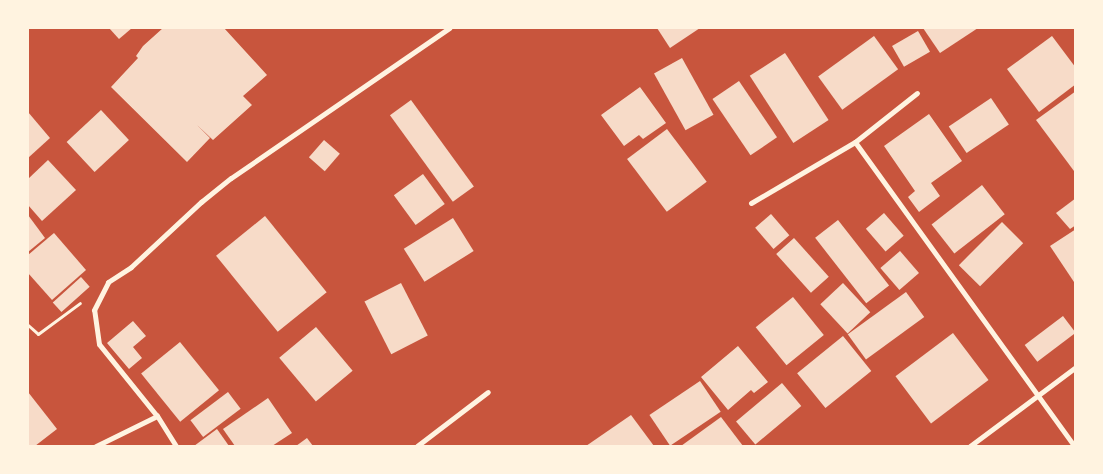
<!DOCTYPE html>
<html>
<head>
<meta charset="utf-8">
<style>
	body { margin:0 }
	#map { position:relative; width:1103px; height:474px; overflow:hidden; background:#c8553d; font-family:Lato,sans-serif }
	div>[style] { position:absolute }
	[style*='--x'] { left:calc(var(--x)*1px); top:calc(var(--y)*1px); width:calc(var(--w)*1px); rotate:calc(var(--a)*1deg) }
	.building>* { inset:0; background:#f7dbc8; transform-origin:0 0 }
	.path>* { height:3px; margin:-1.5px; padding:0 1.5px; transform-origin:1.5px; border-radius:1.5px; background:#fff3e0 }
	.minor>* { height:5px; margin:-2.5px; padding:0 2.5px; transform-origin:2.5px; border-radius:2.5px; background:#fff3e0 }
	span { translate:-50% -50%; white-space:nowrap; text-align:center; line-height:1.15; -webkit-text-stroke:4px #fff3e0; paint-order:stroke }
	.frame { position:absolute; inset:0; border:29px solid #fff3e0; pointer-events:none }
</style>
</head>
<body>
<div id="map">
	<div class="building">
		<i style="clip-path:polygon(109px 28px,132px 28px,119px 39px)"></i>
		<i style="clip-path:polygon(163px 28px,224px 28px,267px 75px,243px 96px,252px 105px,213px 140px,197px 125px,210px 138px,187px 162px,111px 87px,138px 58px,136px 56px,143px 46px)"></i>
		<i style="clip-path:polygon(657px 28px,700px 28px,670px 48px)"></i>
		<i style="clip-path:polygon(923px 28px,978px 28px,940px 53px)"></i>
		<i style="left:918px;top:31px;width:24px;height:30px;rotate:60deg"></i>
		<i style="left:874px;top:36px;width:41px;height:69px;rotate:54deg"></i>
		<i style="clip-path:polygon(1052px 36px,1076px 68px,1076px 84px,1039px 112px,1007px 69px)"></i>
		<i style="left:785px;top:53px;width:80px;height:42px;rotate:57deg"></i>
		<i style="left:682px;top:58px;width:65px;height:32px;rotate:61deg"></i>
		<i style="left:739px;top:81px;width:68px;height:32px;rotate:56deg"></i>
		<i style="clip-path:polygon(640px 87px,666px 123px,643px 139px,639px 135px,624px 146px,601px 115px)"></i>
		<i style="clip-path:polygon(1076px 91px,1076px 170px,1074px 171px,1036px 120px)"></i>
		<i style="left:991px;top:98px;width:32px;height:51px;rotate:56deg"></i>
		<i style="left:411px;top:100px;width:107px;height:26px;rotate:54deg"></i>
		<i style="left:101px;top:110px;width:41px;height:47px;rotate:47deg"></i>
		<i style="clip-path:polygon(28px 112px,50px 138px,28px 158px)"></i>
		<i style="clip-path:polygon(929px 114px,962px 161px,931px 183px,940px 196px,919px 212px,908px 197px,915px 191px,884px 146px)"></i>
		<i style="left:667px;top:129px;width:66px;height:50px;rotate:53deg"></i>
		<i style="left:324px;top:140px;width:21px;height:23px;rotate:41deg"></i>
		<i style="clip-path:polygon(48px 160px,76px 190px,42px 221px,28px 205px,28px 179px)"></i>
		<i style="left:423px;top:174px;width:37px;height:36px;rotate:54deg"></i>
		<i style="left:982px;top:185px;width:37px;height:64px;rotate:52deg"></i>
		<i style="clip-path:polygon(1076px 198px,1076px 225px,1070px 229px,1056px 213px)"></i>
		<i style="left:884px;top:213px;width:30px;height:24px;rotate:49deg"></i>
		<i style="left:771px;top:214px;width:28px;height:21px;rotate:49deg"></i>
		<i style="clip-path:polygon(28px 215px,45px 238px,28px 252px)"></i>
		<i style="left:265px;top:216px;width:98px;height:63px;rotate:51deg"></i>
		<i style="left:453px;top:218px;width:39px;height:58px;rotate:58deg"></i>
		<i style="left:838px;top:220px;width:83px;height:29px;rotate:52deg"></i>
		<i style="left:1002px;top:222px;width:30px;height:61px;rotate:45deg"></i>
		<i style="clip-path:polygon(1076px 229px,1076px 285px,1050px 246px)"></i>
		<i style="clip-path:polygon(54px 233px,86px 270px,52px 300px,28px 273px,28px 255px)"></i>
		<i style="left:794px;top:238px;width:52px;height:24px;rotate:48deg"></i>
		<i style="left:900px;top:251px;width:29px;height:26px;rotate:49deg"></i>
		<i style="left:81px;top:277px;width:13px;height:38px;rotate:48deg"></i>
		<i style="left:401px;top:283px;width:59px;height:41px;rotate:63deg"></i>
		<i style="left:843px;top:283px;width:40px;height:31px;rotate:47deg"></i>
		<i style="left:906px;top:292px;width:31px;height:72px;rotate:54deg"></i>
		<i style="left:793px;top:297px;width:49px;height:48px;rotate:51deg"></i>
		<i style="left:1063px;top:316px;width:21px;height:48px;rotate:53deg"></i>
		<i style="clip-path:polygon(133px 321px,146px 336px,133px 347px,142px 358px,129px 369px,107px 343px)"></i>
		<i style="left:316px;top:327px;width:57px;height:48px;rotate:50deg"></i>
		<i style="left:953px;top:333px;width:59px;height:72px;rotate:53deg"></i>
		<i style="left:843px;top:336px;width:45px;height:59px;rotate:51deg"></i>
		<i style="left:180px;top:342px;width:62px;height:50px;rotate:51deg"></i>
		<i style="clip-path:polygon(738px 346px,768px 382px,754px 393px,751px 390px,728px 410px,701px 377px)"></i>
		<i style="left:700px;top:381px;width:37px;height:61px;rotate:56deg"></i>
		<i style="left:782px;top:383px;width:30px;height:60px;rotate:50deg"></i>
		<i style="clip-path:polygon(28px 392px,57px 429px,35px 446px,28px 446px)"></i>
		<i style="left:228px;top:392px;width:21px;height:47px;rotate:53deg"></i>
		<i style="clip-path:polygon(268px 398px,292px 433px,272px 446px,235px 446px,223px 429px)"></i>
		<i style="clip-path:polygon(631px 415px,654px 446px,586px 446px)"></i>
		<i style="clip-path:polygon(721px 417px,743px 446px,681px 446px)"></i>
		<i style="clip-path:polygon(217px 429px,229px 446px,194px 446px)"></i>
		<i style="clip-path:polygon(307px 438px,313px 446px,296px 446px)"></i>
	</div>
	<div class="path">
		<i style="--x:28;--y:325;--w:13;--a:42"></i>
		<i style="--x:38;--y:334;--w:52;--a:-36.4"></i>
	</div>
	<div class="minor">
		<i style="--x:855;--y:142;--w:375;--a:54.2"></i>
		<i style="--x:751;--y:203;--w:121;--a:-30.4"></i>
		<i style="--x:855;--y:142;--w:79;--a:-38.3"></i>
		<i style="--x:96;--y:446;--w:68;--a:-26.2"></i>
		<i style="--x:176;--y:446;--w:36;--a:-122"></i>
		<i style="--x:157;--y:416;--w:92;--a:-128.9"></i>
		<i style="--x:99;--y:344;--w:34;--a:-98"></i>
		<i style="--x:94;--y:310;--w:31;--a:-63"></i>
		<i style="--x:108;--y:282;--w:27;--a:-33"></i>
		<i style="--x:131;--y:267;--w:96;--a:-42.9"></i>
		<i style="--x:201;--y:202;--w:38;--a:-39"></i>
		<i style="--x:231;--y:178;--w:265;--a:-34.5"></i>
		<i style="--x:417;--y:446;--w:89;--a:-37.3"></i>
		<i style="--x:970;--y:446;--w:132;--a:-36.7"></i>
	</div>
	<div class="frame"></div>
</div>
</body>
</html>
